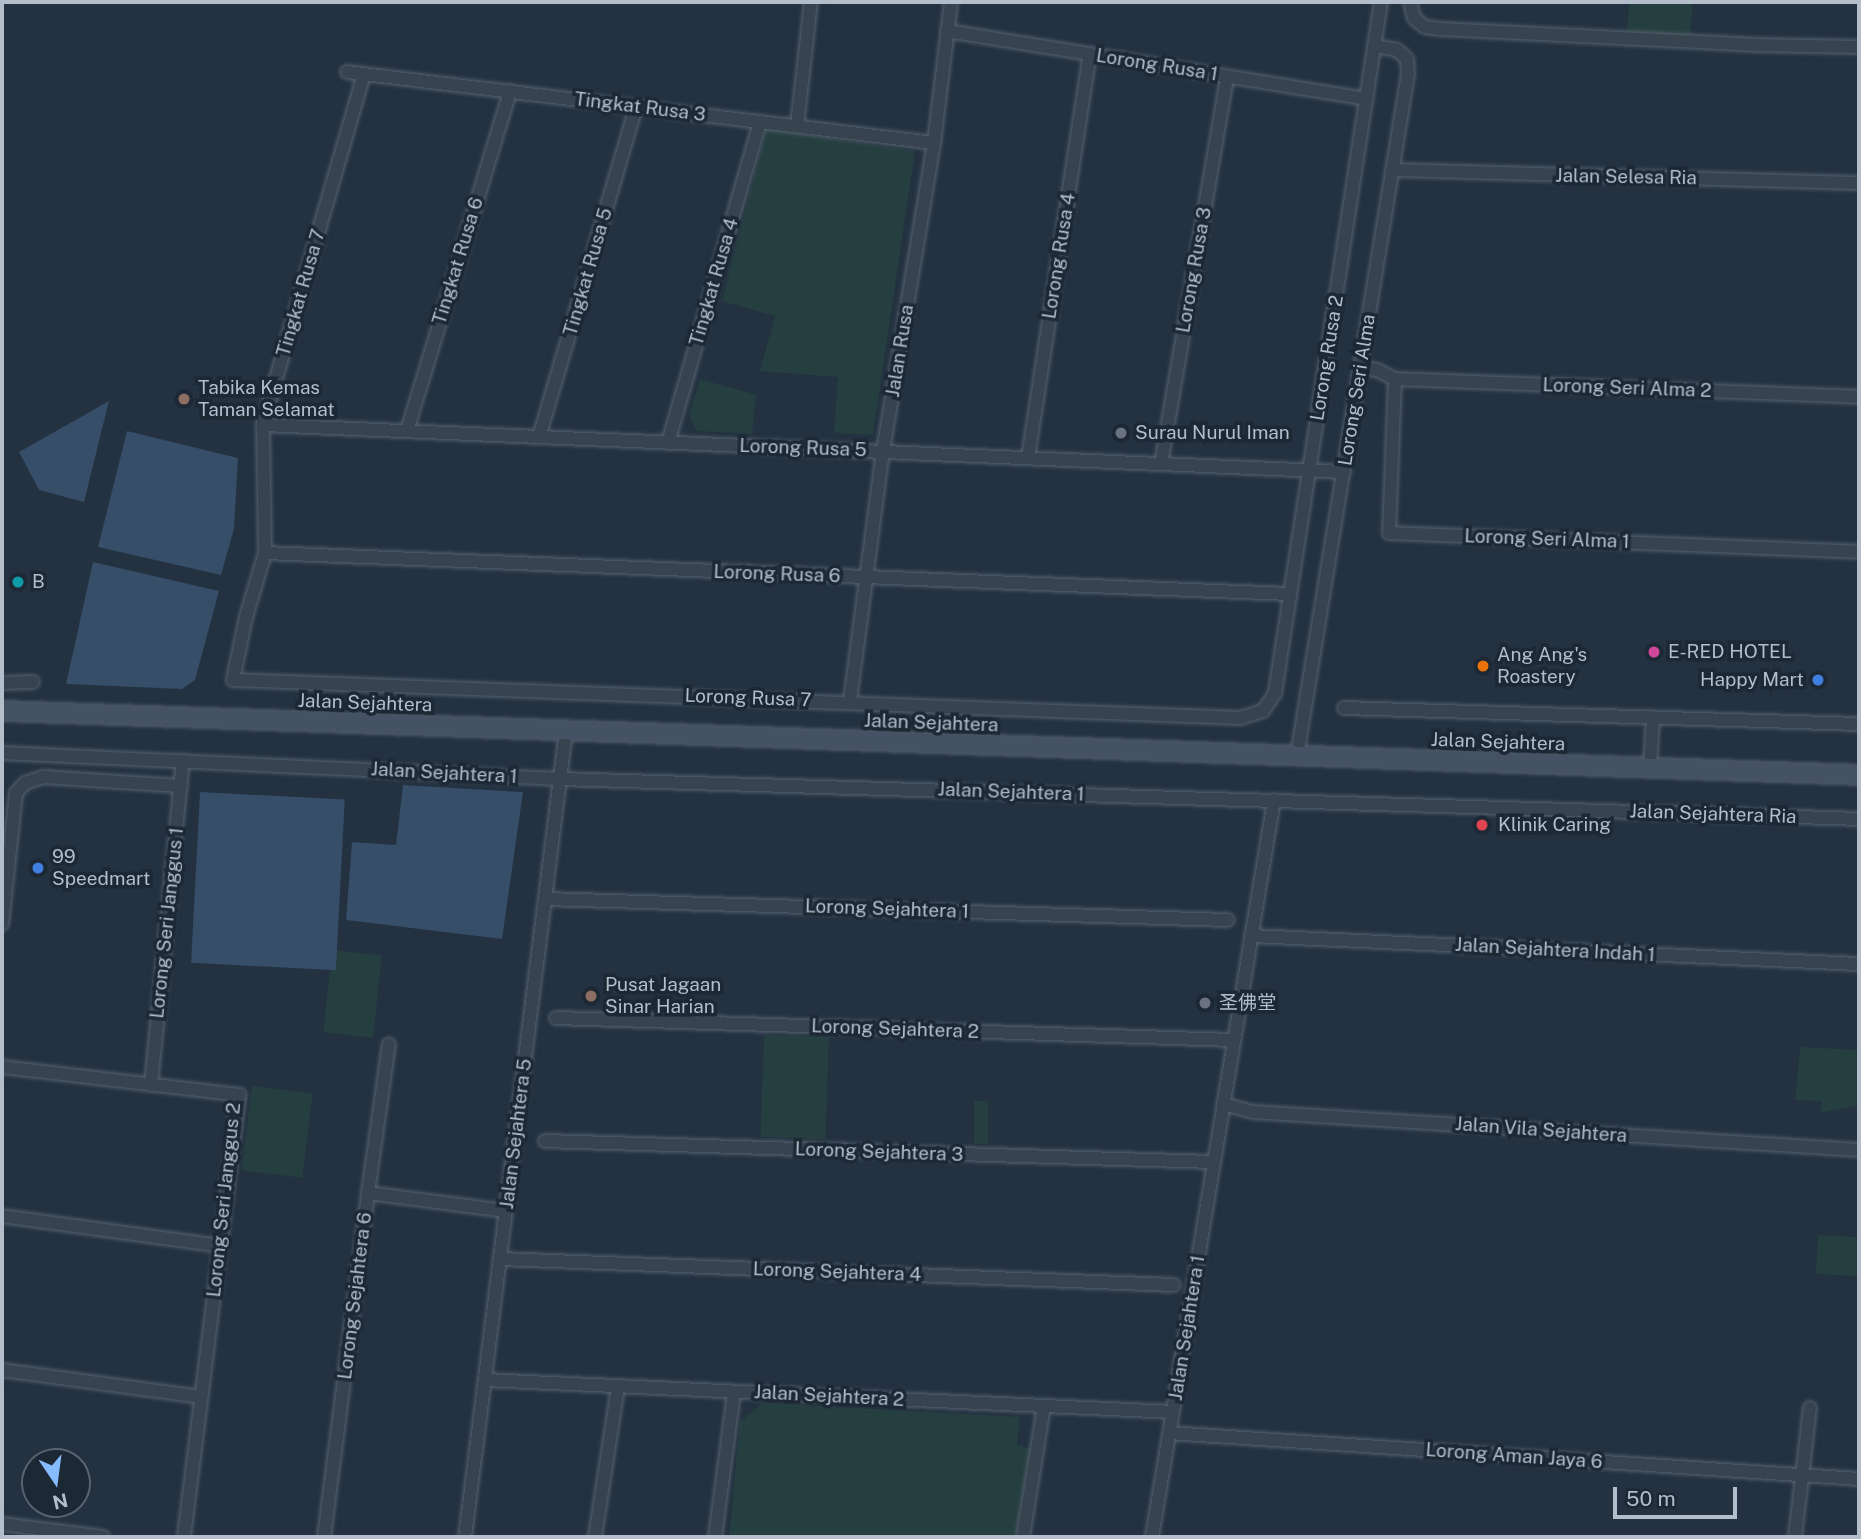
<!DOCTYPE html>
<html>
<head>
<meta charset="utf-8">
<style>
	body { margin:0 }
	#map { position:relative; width:1861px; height:1539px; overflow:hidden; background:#233140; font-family:"Public Sans","Noto Sans SC",sans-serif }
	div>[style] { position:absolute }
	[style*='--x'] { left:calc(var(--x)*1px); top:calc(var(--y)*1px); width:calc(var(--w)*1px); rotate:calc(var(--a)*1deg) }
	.green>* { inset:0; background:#253f41; transform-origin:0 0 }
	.water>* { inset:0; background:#364e68; transform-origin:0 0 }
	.roads { filter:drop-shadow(0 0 2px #56616e) drop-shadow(0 0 2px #56616e) }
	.street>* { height:12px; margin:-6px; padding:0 6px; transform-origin:6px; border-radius:6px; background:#384350 }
	.secondary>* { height:18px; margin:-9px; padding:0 9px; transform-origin:9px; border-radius:9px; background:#455263 }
	.dots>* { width:19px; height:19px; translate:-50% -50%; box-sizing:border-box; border:4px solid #1d2835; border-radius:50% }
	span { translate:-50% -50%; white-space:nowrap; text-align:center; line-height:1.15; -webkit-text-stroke:7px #1d2835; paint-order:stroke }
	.street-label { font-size:19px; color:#b4becb }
	.poi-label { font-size:19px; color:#b4becb }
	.left { translate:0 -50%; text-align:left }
	.right { translate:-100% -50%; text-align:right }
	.frame { position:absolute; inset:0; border:4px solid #b4becb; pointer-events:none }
	.north { position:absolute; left:21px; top:1448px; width:70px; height:70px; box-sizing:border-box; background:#1d2835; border:2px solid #596471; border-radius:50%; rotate:167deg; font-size:19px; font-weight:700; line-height:28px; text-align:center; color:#b4becb }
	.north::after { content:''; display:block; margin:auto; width:24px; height:32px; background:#86bbfd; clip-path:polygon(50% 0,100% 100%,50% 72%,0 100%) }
	.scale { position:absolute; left:1613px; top:1487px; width:124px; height:32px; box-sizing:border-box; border:4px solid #b4becb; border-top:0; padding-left:9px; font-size:21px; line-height:24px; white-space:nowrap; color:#b4becb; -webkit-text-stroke:5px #1d2835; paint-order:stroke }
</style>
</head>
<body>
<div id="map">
	<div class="green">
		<i style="clip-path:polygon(1629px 2px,1693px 2px,1690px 37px,1627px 32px)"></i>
		<i style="clip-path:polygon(766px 129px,915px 151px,873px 435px,834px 433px,838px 377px,760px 371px,775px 316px,722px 301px)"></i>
		<i style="clip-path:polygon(700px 379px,756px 395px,752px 434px,697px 431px,689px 416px)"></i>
		<i style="left:332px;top:950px;width:50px;height:83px;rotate:6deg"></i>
		<i style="left:764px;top:1035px;width:65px;height:102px;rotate:2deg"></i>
		<i style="clip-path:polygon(1800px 1047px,1859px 1050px,1859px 1105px,1820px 1113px,1822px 1101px,1795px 1100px)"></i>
		<i style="left:252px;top:1086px;width:61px;height:85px;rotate:7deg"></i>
		<i style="left:974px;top:1101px;width:14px;height:43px"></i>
		<i style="left:1818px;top:1235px;width:41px;height:39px;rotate:3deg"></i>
		<i style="clip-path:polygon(762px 1403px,1020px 1417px,1017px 1445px,1030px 1448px,1015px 1537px,729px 1537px,740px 1422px)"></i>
	</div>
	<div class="water">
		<i style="clip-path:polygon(109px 401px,84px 502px,39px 490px,19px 452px)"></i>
		<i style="clip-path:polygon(127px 431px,238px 458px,234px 529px,221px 575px,98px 547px)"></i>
		<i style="clip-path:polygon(93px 562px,219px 591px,195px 680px,182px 689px,66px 684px)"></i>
		<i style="clip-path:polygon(403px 785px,523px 792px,502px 939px,346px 920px,352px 842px,396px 845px)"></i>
		<i style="left:200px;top:792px;width:145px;height:171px;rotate:3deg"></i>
	</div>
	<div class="roads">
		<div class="street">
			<i style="--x:1410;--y:2;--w:16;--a:76"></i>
			<i style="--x:1414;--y:18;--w:14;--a:39"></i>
			<i style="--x:1425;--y:27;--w:16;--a:7"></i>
			<i style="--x:1441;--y:29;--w:313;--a:2.9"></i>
			<i style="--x:1754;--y:45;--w:105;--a:1.1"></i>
			<i style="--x:947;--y:31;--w:425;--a:9.2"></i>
			<i style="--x:347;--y:72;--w:591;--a:6.9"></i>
			<i style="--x:364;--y:74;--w:365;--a:106.1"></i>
			<i style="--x:263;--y:425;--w:128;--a:89.1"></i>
			<i style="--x:265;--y:553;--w:67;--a:106.5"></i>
			<i style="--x:246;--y:617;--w:64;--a:101.7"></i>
			<i style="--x:233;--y:680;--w:1008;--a:2.16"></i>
			<i style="--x:1240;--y:718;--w:24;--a:-17"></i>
			<i style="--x:1263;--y:711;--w:22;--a:-56"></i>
			<i style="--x:1275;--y:693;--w:699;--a:-81.28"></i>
			<i style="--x:797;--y:126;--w:125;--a:-83.6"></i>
			<i style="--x:1392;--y:170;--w:467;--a:1.6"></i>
			<i style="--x:1361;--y:367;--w:16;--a:11"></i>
			<i style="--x:1377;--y:370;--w:20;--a:27"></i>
			<i style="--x:1395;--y:379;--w:464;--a:2.2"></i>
			<i style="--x:1395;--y:379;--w:154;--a:92.2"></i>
			<i style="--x:1389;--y:533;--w:470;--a:2.3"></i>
			<i style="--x:263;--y:425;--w:1082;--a:2.49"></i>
			<i style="--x:407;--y:431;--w:355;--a:-73.1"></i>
			<i style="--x:539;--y:437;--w:344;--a:-73.6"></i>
			<i style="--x:668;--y:443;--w:334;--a:-74"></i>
			<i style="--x:1028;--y:458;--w:409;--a:-81.3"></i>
			<i style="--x:1161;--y:464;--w:393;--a:-80.3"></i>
			<i style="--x:265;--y:553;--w:1025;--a:2.29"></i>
			<i style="--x:2;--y:683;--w:31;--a:-2"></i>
			<i style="--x:850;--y:701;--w:252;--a:-82.5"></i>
			<i style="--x:883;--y:451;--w:312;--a:-80.6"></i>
			<i style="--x:934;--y:143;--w:142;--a:-83.1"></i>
			<i style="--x:1344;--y:708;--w:515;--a:1.78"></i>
			<i style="--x:2;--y:753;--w:559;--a:2.67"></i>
			<i style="--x:560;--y:779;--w:1300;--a:1.76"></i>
			<i style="--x:1297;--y:756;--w:691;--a:-80.76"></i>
			<i style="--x:1408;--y:74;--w:15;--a:-94"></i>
			<i style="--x:1407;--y:59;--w:13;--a:-138"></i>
			<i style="--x:1397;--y:50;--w:22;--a:-170"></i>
			<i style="--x:1650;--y:768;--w:51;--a:-86.6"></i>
			<i style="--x:545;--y:899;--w:683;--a:1.76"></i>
			<i style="--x:2;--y:924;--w:132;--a:-83.9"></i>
			<i style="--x:16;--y:793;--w:13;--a:-48"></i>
			<i style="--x:25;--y:783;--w:19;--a:-18"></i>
			<i style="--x:43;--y:777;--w:138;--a:3.7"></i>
			<i style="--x:1251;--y:936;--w:609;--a:2.64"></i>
			<i style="--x:556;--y:1018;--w:678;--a:1.86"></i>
			<i style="--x:2;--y:1067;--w:239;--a:6.7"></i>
			<i style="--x:239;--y:1095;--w:445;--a:97.1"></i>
			<i style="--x:151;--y:1085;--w:326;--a:-84.4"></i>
			<i style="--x:1223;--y:1104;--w:31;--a:15"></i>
			<i style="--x:1253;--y:1112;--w:607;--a:3.59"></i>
			<i style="--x:545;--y:1141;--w:669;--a:1.8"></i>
			<i style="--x:368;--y:1193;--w:150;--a:-82"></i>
			<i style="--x:2;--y:1216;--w:220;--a:7.8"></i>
			<i style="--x:500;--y:1259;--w:674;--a:2.21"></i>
			<i style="--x:2;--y:1370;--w:201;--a:7.7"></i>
			<i style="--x:485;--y:1380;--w:689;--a:2.66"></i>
			<i style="--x:1169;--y:1433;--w:692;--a:3.81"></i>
			<i style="--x:2;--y:1524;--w:102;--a:7.3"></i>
			<i style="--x:324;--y:1537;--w:347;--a:-82.7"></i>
			<i style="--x:368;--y:1193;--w:139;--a:7.4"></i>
			<i style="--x:465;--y:1537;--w:812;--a:-82.86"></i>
			<i style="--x:595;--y:1537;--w:152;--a:-81.3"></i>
			<i style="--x:715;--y:1537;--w:146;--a:-82.5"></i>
			<i style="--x:1023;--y:1537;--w:133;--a:-80.9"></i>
			<i style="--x:1152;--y:1537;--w:747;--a:-80.6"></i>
			<i style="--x:1795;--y:1537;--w:130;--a:-83.4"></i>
		</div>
		<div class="secondary">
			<i style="--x:2;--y:711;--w:1858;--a:1.97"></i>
		</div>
	</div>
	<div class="dots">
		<i style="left:184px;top:399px;background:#8d6e63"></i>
		<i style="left:1121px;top:433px;background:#6b7280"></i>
		<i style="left:18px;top:582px;background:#0f9aa8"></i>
		<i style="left:1654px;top:652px;background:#d1479c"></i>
		<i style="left:1483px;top:666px;background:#e8710a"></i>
		<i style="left:1818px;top:680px;background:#3f7fe0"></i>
		<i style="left:1482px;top:825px;background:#e0444e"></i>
		<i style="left:38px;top:868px;background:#3f7fe0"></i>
		<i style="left:591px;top:996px;background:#8d6e63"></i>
		<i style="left:1205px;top:1003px;background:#6b7280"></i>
	</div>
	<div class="street-label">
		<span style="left:1157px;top:65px;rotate:9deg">Lorong Rusa 1</span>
		<span style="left:640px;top:107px;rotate:7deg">Tingkat Rusa 3</span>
		<span style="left:1626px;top:177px;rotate:1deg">Jalan Selesa Ria</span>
		<span style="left:1059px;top:256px;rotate:-81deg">Lorong Rusa 4</span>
		<span style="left:458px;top:261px;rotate:-73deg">Tingkat Rusa 6</span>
		<span style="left:1194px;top:270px;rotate:-80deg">Lorong Rusa 3</span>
		<span style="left:588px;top:272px;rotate:-74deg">Tingkat Rusa 5</span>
		<span style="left:714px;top:282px;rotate:-74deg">Tingkat Rusa 4</span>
		<span style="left:301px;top:293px;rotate:-74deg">Tingkat Rusa 7</span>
		<span style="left:900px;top:351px;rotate:-81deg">Jalan Rusa</span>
		<span style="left:1327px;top:358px;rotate:-81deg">Lorong Rusa 2</span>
		<span style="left:1627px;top:388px;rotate:2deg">Lorong Seri Alma 2</span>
		<span style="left:1357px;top:390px;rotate:-81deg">Lorong Seri Alma</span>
		<span style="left:803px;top:448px;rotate:2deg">Lorong Rusa 5</span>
		<span style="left:1547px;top:539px;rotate:2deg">Lorong Seri Alma 1</span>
		<span style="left:777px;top:574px;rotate:2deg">Lorong Rusa 6</span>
		<span style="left:748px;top:698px;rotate:2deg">Lorong Rusa 7</span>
		<span style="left:365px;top:703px;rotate:2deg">Jalan Sejahtera</span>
		<span style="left:931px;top:723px;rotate:2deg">Jalan Sejahtera</span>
		<span style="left:1498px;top:742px;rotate:2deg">Jalan Sejahtera</span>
		<span style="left:444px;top:773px;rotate:3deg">Jalan Sejahtera 1</span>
		<span style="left:1011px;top:792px;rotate:2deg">Jalan Sejahtera 1</span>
		<span style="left:1713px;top:814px;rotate:2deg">Jalan Sejahtera Ria</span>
		<span style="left:887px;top:909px;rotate:2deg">Lorong Sejahtera 1</span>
		<span style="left:167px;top:923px;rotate:-84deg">Lorong Seri Janggus 1</span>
		<span style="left:1555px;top:950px;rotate:3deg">Jalan Sejahtera Indah 1</span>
		<span style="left:895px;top:1029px;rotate:2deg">Lorong Sejahtera 2</span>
		<span style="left:1541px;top:1130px;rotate:4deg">Jalan Vila Sejahtera</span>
		<span style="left:516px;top:1134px;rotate:-83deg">Jalan Sejahtera 5</span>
		<span style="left:879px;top:1152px;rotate:2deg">Lorong Sejahtera 3</span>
		<span style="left:224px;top:1200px;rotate:-84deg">Lorong Seri Janggus 2</span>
		<span style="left:837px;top:1272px;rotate:2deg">Lorong Sejahtera 4</span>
		<span style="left:355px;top:1296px;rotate:-83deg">Lorong Sejahtera 6</span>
		<span style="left:1187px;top:1328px;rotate:-81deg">Jalan Sejahtera 1</span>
		<span style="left:829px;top:1396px;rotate:3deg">Jalan Sejahtera 2</span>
		<span style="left:1514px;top:1456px;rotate:4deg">Lorong Aman Jaya 6</span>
	</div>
	<div class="poi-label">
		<span class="left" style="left:198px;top:399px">Tabika Kemas<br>Taman Selamat</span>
		<span class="left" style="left:1135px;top:433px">Surau Nurul Iman</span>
		<span class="left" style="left:32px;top:582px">B</span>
		<span class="left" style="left:1668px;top:652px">E-RED HOTEL</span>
		<span class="left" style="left:1497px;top:666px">Ang Ang's<br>Roastery</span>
		<span class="right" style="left:1804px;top:680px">Happy Mart</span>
		<span class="left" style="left:1498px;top:825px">Klinik Caring</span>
		<span class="left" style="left:52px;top:868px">99<br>Speedmart</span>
		<span class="left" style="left:605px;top:996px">Pusat Jagaan<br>Sinar Harian</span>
		<span class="left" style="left:1219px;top:1003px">圣佛堂</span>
	</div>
	<div class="frame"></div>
	<div class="north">N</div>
	<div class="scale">50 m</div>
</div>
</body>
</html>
